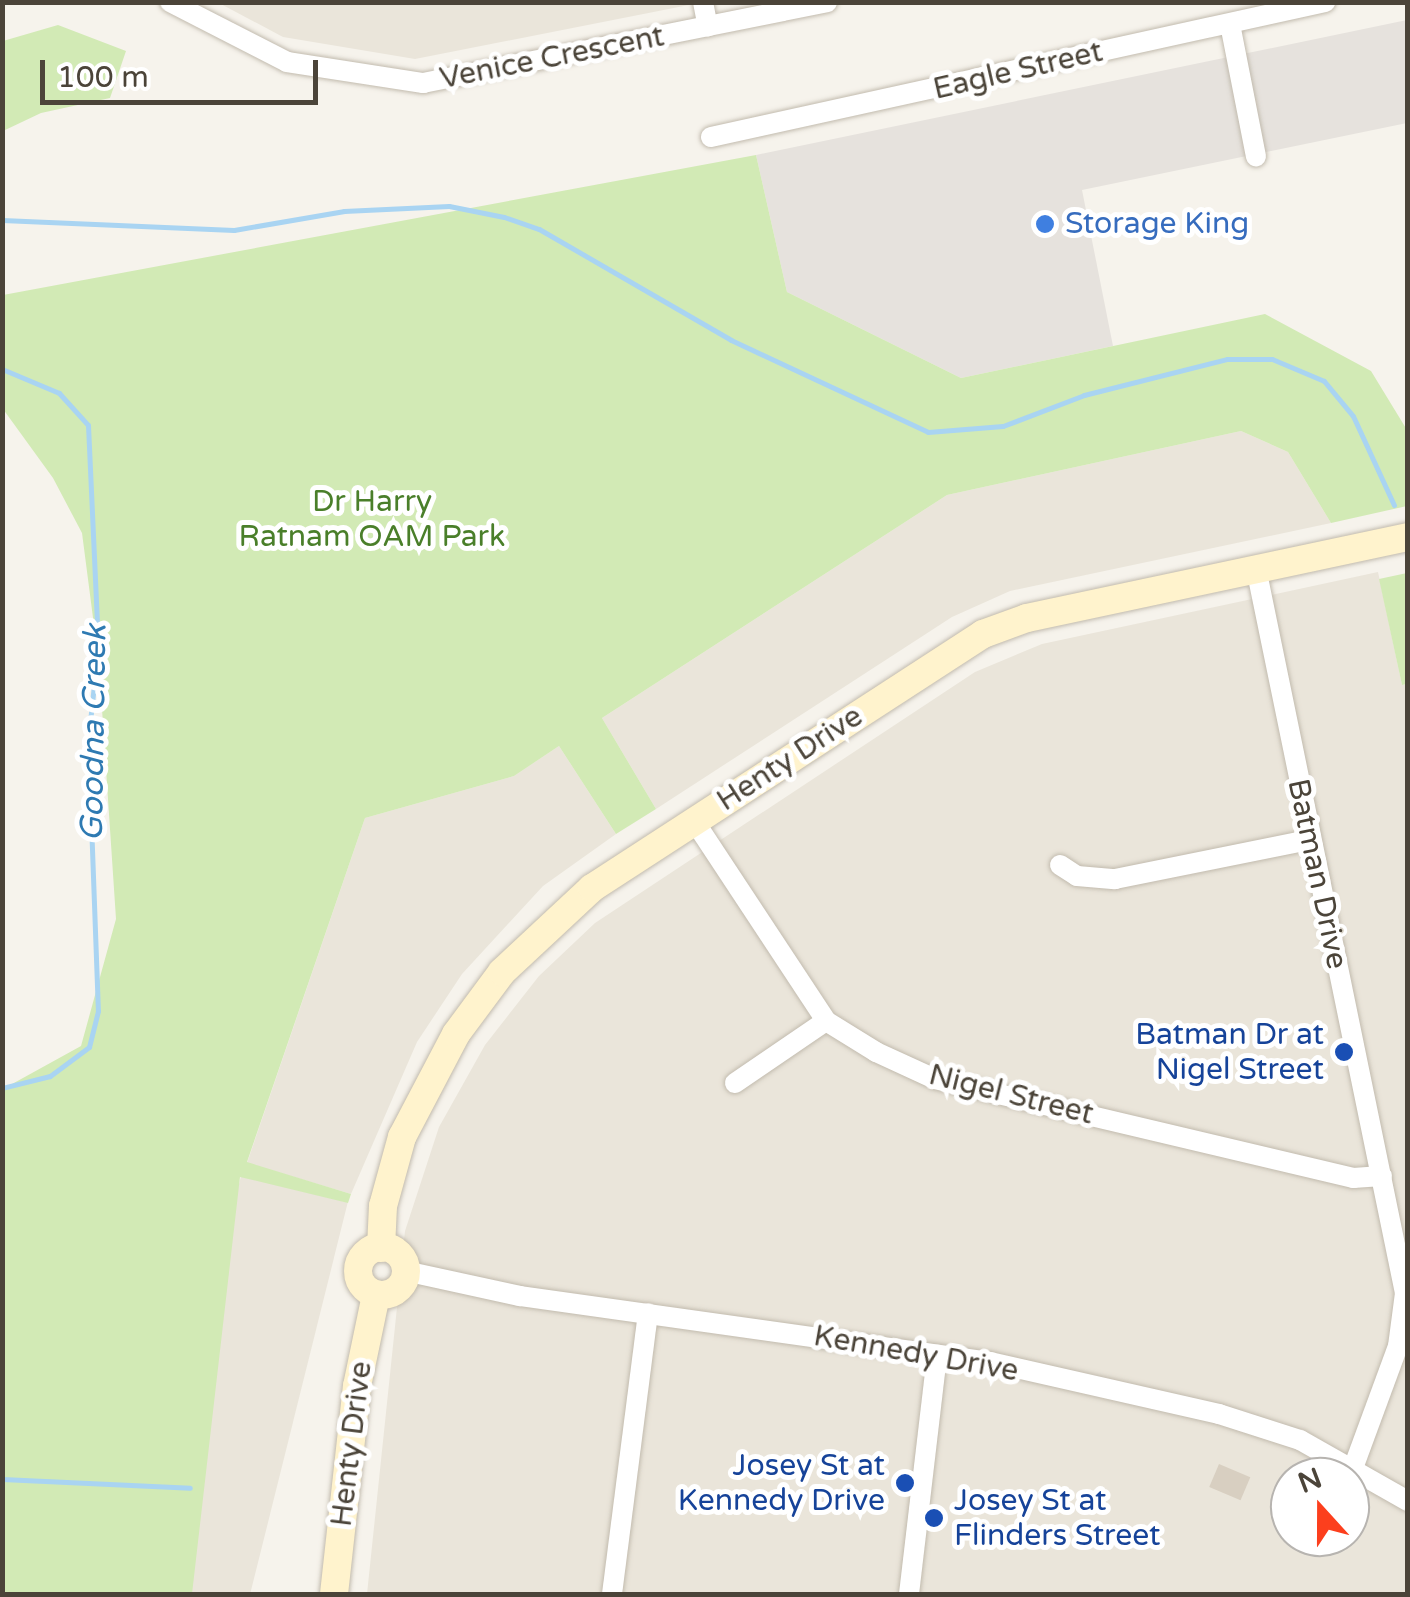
<!DOCTYPE html>
<html>
<head>
<meta charset="utf-8">
<style>
	body { margin:0 }
	#map { position:relative; width:1410px; height:1597px; overflow:hidden; background:#f6f3ec; font-family:"Varela Round",sans-serif }
	div>[style] { position:absolute }
	[style*='--x'] { left:calc(var(--x)*1px); top:calc(var(--y)*1px); width:calc(var(--w)*1px); rotate:calc(var(--a)*1deg) }
	.residential>* { inset:0; background:#eae5da; transform-origin:0 0 }
	.industrial>* { inset:0; background:#e6e2dd }
	.green>* { inset:0; background:#d2eab5 }
	.stream>* { height:5px; margin:-2.5px; padding:0 2.5px; transform-origin:2.5px; border-radius:2.5px; background:#a9d4f2 }
	.building>* { inset:0; background:#d8cfc1; transform-origin:0 0 }
	.roads { filter:drop-shadow(0 0 2px #c2bbae) drop-shadow(0 0 2px #c2bbae) }
	.street>* { height:20px; margin:-10px; padding:0 10px; transform-origin:10px; border-radius:10px; background:#fff }
	.secondary>* { height:28px; margin:-14px; padding:0 14px; transform-origin:14px; border-radius:14px; background:#fff3cd }
	.secondary>.ring { margin:-14px; padding:0; box-sizing:content-box; background:none; border:28px solid #fff3cd; border-radius:50% }
	.dots>* { width:28px; height:28px; translate:-50% -50%; box-sizing:border-box; border:5px solid #fff; border-radius:50% }
	span { translate:-50% -50%; white-space:nowrap; text-align:center; line-height:1.15; -webkit-text-stroke:10px #fff; paint-order:stroke }
	.street-label { font-size:30px; color:#4b4439 }
	.shop-label { font-size:30px; color:#366cbe }
	.left { translate:0 -50%; text-align:left }
	.park-label { font-size:30px; color:#4a7f2a }
	.transit-label { font-size:30px; color:#164399 }
	.right { translate:-100% -50%; text-align:right }
	.water-label { font-size:32px; color:#2e7ab2; font-style:italic }
	.frame { position:absolute; inset:0; border:5px solid #4b4439; pointer-events:none }
	.north { position:absolute; left:1270px; top:1457px; width:100px; height:100px; box-sizing:border-box; background:#fff; border:2px solid #b7b4b0; border-radius:50%; rotate:339deg; font-size:28px; font-weight:700; line-height:40px; text-align:center; color:#4b4439 }
	.north::after { content:''; display:block; margin:auto; width:35px; height:45px; background:#fc3f1d; clip-path:polygon(50% 0,100% 100%,50% 72%,0 100%) }
	.scale { position:absolute; left:40px; top:60px; width:278px; height:45px; box-sizing:border-box; border:5px solid #4b4439; border-top:0; padding-left:12px; font-size:30px; line-height:35px; white-space:nowrap; color:#4b4439; -webkit-text-stroke:8px #fff; paint-order:stroke }
</style>
</head>
<body>
<div id="map">
	<div class="residential">
		<i style="clip-path:polygon(219px 3px,699px 3px,415px 59px,283px 37px)"></i>
		<i style="clip-path:polygon(1241px 431px,1288px 452px,1331px 523px,1010px 591px,952px 617px,656px 809px,602px 718px,947px 495px)"></i>
		<i style="clip-path:polygon(evenodd,1378px 572px,1402px 685px,1408px 684px,1407px 1594px,367px 1594px,405px 1231px,439px 1127px,485px 1045px,539px 976px,595px 923px,975px 672px,1042px 644px,1378px 572px,1290px 1477px,1350px 1477px,1350px 1537px,1290px 1537px,1290px 1477px)"></i>
		<i style="clip-path:polygon(559px 746px,616px 834px,543px 886px,462px 974px,417px 1042px,351px 1194px,247px 1163px,365px 818px,514px 776px)"></i>
		<i style="left:241px;top:1176px;width:110px;height:421px;rotate:14deg"></i>
	</div>
	<div class="industrial">
		<i style="clip-path:polygon(1407px 20px,1407px 123px,1082px 190px,1113px 346px,961px 378px,787px 292px,756px 155px)"></i>
	</div>
	<div class="green">
		<i style="clip-path:polygon(58px 25px,126px 51px,110px 98px,41px 113px,3px 131px,3px 41px)"></i>
		<i style="clip-path:polygon(756px 155px,787px 292px,961px 378px,1265px 314px,1371px 371px,1407px 430px,1407px 506px,1331px 523px,1288px 452px,1241px 431px,947px 495px,602px 718px,656px 809px,616px 834px,559px 746px,514px 776px,365px 818px,247px 1162px,351px 1194px,348px 1203px,240px 1177px,192px 1594px,3px 1594px,3px 1089px,81px 1046px,116px 919px,99px 664px,82px 533px,53px 478px,3px 409px,3px 295px)"></i>
		<i style="clip-path:polygon(1407px 573px,1407px 684px,1402px 685px,1379px 579px)"></i>
	</div>
	<div class="stream">
		<i style="--x:2;--y:220;--w:232;--a:2.5"></i>
		<i style="--x:234;--y:230;--w:112;--a:-9.8"></i>
		<i style="--x:344;--y:211;--w:105;--a:-2.7"></i>
		<i style="--x:449;--y:206;--w:56;--a:11.3"></i>
		<i style="--x:504;--y:217;--w:37;--a:19"></i>
		<i style="--x:539;--y:229;--w:222;--a:30"></i>
		<i style="--x:731;--y:340;--w:217;--a:25"></i>
		<i style="--x:928;--y:432;--w:75;--a:-4.6"></i>
		<i style="--x:1003;--y:426;--w:87;--a:-20.9"></i>
		<i style="--x:1084;--y:395;--w:147;--a:-14.1"></i>
		<i style="--x:1227;--y:359;--w:45;--a:0"></i>
		<i style="--x:1272;--y:359;--w:56;--a:22.9"></i>
		<i style="--x:1324;--y:381;--w:45;--a:50.4"></i>
		<i style="--x:1353;--y:416;--w:98;--a:65.3"></i>
		<i style="--x:2;--y:369;--w:62;--a:22.8"></i>
		<i style="--x:59;--y:393;--w:43;--a:47.8"></i>
		<i style="--x:88;--y:425;--w:222;--a:87.4"></i>
		<i style="--x:98;--y:647;--w:94;--a:96.1"></i>
		<i style="--x:88;--y:740;--w:271;--a:87.9"></i>
		<i style="--x:98;--y:1011;--w:37;--a:104"></i>
		<i style="--x:89;--y:1047;--w:49;--a:143.4"></i>
		<i style="--x:50;--y:1076;--w:49;--a:166"></i>
		<i style="--x:2;--y:1479;--w:188;--a:2.7"></i>
	</div>
	<div class="building">
		<i style="left:1219px;top:1464px;width:34px;height:25px;rotate:23deg"></i>
	</div>
	<div class="roads">
		<div class="street">
			<i style="--x:170;--y:2;--w:131;--a:27.1"></i>
			<i style="--x:287;--y:62;--w:138;--a:8.8"></i>
			<i style="--x:423;--y:83;--w:412;--a:-11.3"></i>
			<i style="--x:703;--y:2;--w:25;--a:79"></i>
			<i style="--x:1230;--y:24;--w:135;--a:78.9"></i>
			<i style="--x:711;--y:137;--w:629;--a:-12.4"></i>
			<i style="--x:1256;--y:568;--w:740;--a:78.39"></i>
			<i style="--x:1405;--y:1293;--w:53;--a:97.5"></i>
			<i style="--x:1398;--y:1346;--w:130;--a:110.2"></i>
			<i style="--x:695;--y:822;--w:238;--a:56.6"></i>
			<i style="--x:826;--y:1021;--w:59;--a:31.8"></i>
			<i style="--x:876;--y:1052;--w:65;--a:24.6"></i>
			<i style="--x:935;--y:1079;--w:430;--a:13.3"></i>
			<i style="--x:1353;--y:1178;--w:29;--a:-4"></i>
			<i style="--x:1060;--y:865;--w:20;--a:33"></i>
			<i style="--x:1077;--y:876;--w:38;--a:5"></i>
			<i style="--x:1115;--y:879;--w:198;--a:-11.4"></i>
			<i style="--x:735;--y:1083;--w:110;--a:-34.3"></i>
			<i style="--x:405;--y:1271;--w:118;--a:12.3"></i>
			<i style="--x:520;--y:1296;--w:475;--a:8"></i>
			<i style="--x:990;--y:1362;--w:235;--a:12.8"></i>
			<i style="--x:1219;--y:1414;--w:85;--a:17.8"></i>
			<i style="--x:1300;--y:1440;--w:124;--a:29.5"></i>
			<i style="--x:612;--y:1594;--w:283;--a:-82.7"></i>
			<i style="--x:909;--y:1594;--w:241;--a:-83.3"></i>
		</div>
		<div class="secondary">
			<i class="ring" style="left:358px;top:1247px;width:20px;height:20px"></i>
			<i style="--x:381;--y:1248;--w:42;--a:-87.3"></i>
			<i style="--x:383;--y:1206;--w:72;--a:-74.6"></i>
			<i style="--x:402;--y:1137;--w:116;--a:-62.3"></i>
			<i style="--x:456;--y:1034;--w:77;--a:-53.4"></i>
			<i style="--x:502;--y:972;--w:123;--a:-43"></i>
			<i style="--x:592;--y:888;--w:466;--a:-33"></i>
			<i style="--x:983;--y:634;--w:47;--a:-20"></i>
			<i style="--x:1027;--y:618;--w:390;--a:-12"></i>
			<i style="--x:334;--y:1594;--w:209;--a:-83.7"></i>
			<i style="--x:357;--y:1386;--w:93;--a:-78.2"></i>
		</div>
	</div>
	<div class="dots">
		<i style="left:1045px;top:224px;background:#3f7fe0"></i>
		<i style="left:1344px;top:1052px;background:#1a4fb4"></i>
		<i style="left:905px;top:1483px;background:#1a4fb4"></i>
		<i style="left:934px;top:1518px;background:#1a4fb4"></i>
	</div>
	<div class="street-label">
		<span style="left:552px;top:58px;rotate:-11deg">Venice Crescent</span>
		<span style="left:1018px;top:71px;rotate:-13deg">Eagle Street</span>
		<span style="left:790px;top:759px;rotate:-33deg">Henty Drive</span>
		<span style="left:1317px;top:874px;rotate:78deg">Batman Drive</span>
		<span style="left:1011px;top:1095px;rotate:14deg">Nigel Street</span>
		<span style="left:916px;top:1354px;rotate:10deg">Kennedy Drive</span>
		<span style="left:352px;top:1444px;rotate:-83deg">Henty Drive</span>
	</div>
	<div class="shop-label">
		<span class="left" style="left:1065px;top:224px">Storage King</span>
	</div>
	<div class="park-label">
		<span style="left:372px;top:519px">Dr Harry<br>Ratnam OAM Park</span>
	</div>
	<div class="transit-label">
		<span class="right" style="left:1324px;top:1052px">Batman Dr at<br>Nigel Street</span>
		<span class="right" style="left:885px;top:1483px">Josey St at<br>Kennedy Drive</span>
		<span class="left" style="left:954px;top:1518px">Josey St at<br>Flinders Street</span>
	</div>
	<div class="water-label">
		<span style="left:94px;top:733px;rotate:-89deg">Goodna Creek</span>
	</div>
	<div class="frame"></div>
	<div class="north">N</div>
	<div class="scale">100 m</div>
</div>
</body>
</html>
